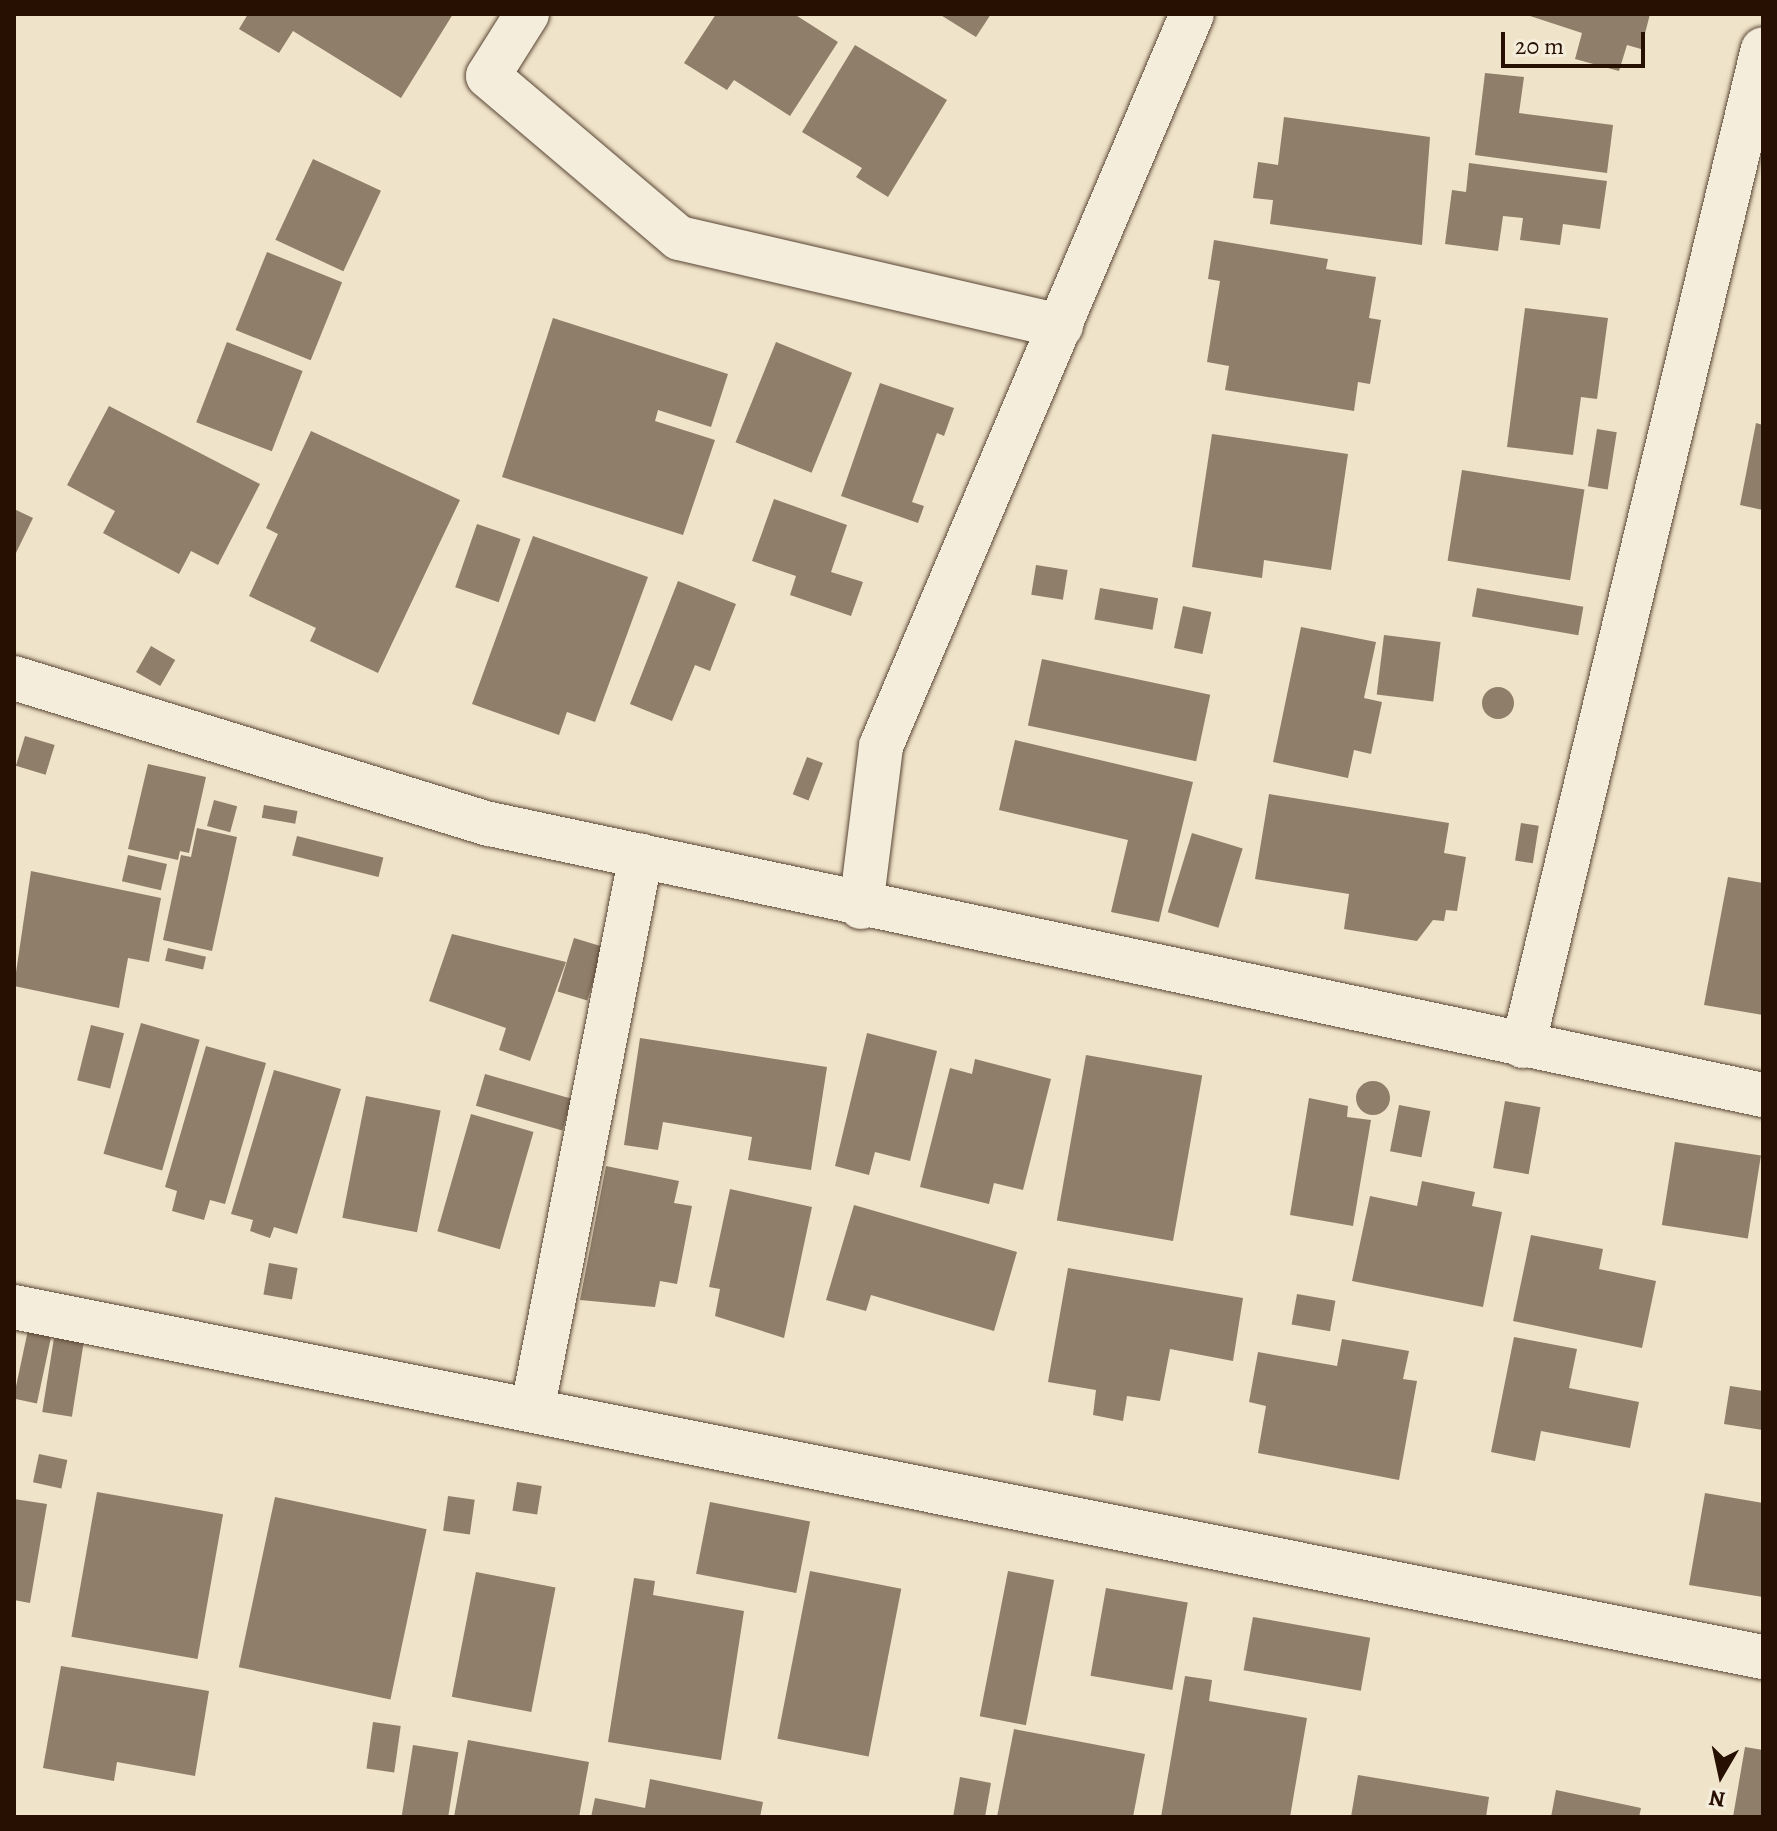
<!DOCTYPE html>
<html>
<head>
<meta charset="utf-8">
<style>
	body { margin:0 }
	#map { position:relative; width:1777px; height:1831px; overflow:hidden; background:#efe3c9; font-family:Alegreya,serif }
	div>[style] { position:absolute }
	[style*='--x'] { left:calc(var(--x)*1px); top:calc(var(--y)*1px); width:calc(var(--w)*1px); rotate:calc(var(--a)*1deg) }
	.building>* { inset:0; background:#8f7e69; transform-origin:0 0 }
	.round { border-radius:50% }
	.roads { filter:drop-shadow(0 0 2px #594534) drop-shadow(0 0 2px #594534) }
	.street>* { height:44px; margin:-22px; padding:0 22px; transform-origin:22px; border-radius:22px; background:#f5eddc }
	span { translate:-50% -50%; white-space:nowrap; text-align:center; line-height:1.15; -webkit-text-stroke:6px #f5eddc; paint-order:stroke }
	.frame { position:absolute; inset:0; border:16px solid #271002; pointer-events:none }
	.north { position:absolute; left:1681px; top:1735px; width:80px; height:80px; -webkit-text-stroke:6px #f5eddc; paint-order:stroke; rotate:189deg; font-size:22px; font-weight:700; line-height:32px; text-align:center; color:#271002 }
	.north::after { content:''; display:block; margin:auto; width:28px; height:36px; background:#271002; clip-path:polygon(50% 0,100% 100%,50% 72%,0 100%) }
	.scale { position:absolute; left:1501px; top:32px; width:144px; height:36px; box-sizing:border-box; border:4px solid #271002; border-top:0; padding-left:10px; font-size:24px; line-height:28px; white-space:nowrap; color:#271002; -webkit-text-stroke:6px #f5eddc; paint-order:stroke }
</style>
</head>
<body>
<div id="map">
	<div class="building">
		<i style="clip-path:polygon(248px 14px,453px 14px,401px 98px,293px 31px,279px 53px,239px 29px)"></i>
		<i style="clip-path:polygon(716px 14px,794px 14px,838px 42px,790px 116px,734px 80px,727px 90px,684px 63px)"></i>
		<i style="clip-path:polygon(939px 14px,991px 14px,976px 37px)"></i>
		<i style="clip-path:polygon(1524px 14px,1650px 14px,1641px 49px,1627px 45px,1619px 71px,1575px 59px,1582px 33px)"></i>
		<i style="clip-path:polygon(855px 45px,947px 100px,888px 197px,856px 177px,862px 168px,802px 132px)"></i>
		<i style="clip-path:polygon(1485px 73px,1524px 77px,1519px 113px,1613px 125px,1607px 173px,1475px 155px)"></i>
		<i style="clip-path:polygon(1284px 117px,1430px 137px,1422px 245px,1270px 224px,1273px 200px,1253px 198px,1258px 162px,1278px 165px)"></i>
		<i style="left:313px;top:159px;width:75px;height:89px;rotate:25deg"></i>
		<i style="clip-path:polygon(1469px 163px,1607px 181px,1600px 229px,1563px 224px,1560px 245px,1520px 240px,1523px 218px,1503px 216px,1498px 251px,1445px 244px,1452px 190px,1466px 192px)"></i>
		<i style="clip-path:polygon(1214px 240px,1328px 259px,1326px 269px,1376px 277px,1369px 318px,1381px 320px,1370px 384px,1358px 382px,1354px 411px,1225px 390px,1229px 366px,1207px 362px,1220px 281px,1208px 279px)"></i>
		<i style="left:267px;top:252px;width:81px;height:84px;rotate:22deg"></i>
		<i style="clip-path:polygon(1525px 308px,1608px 318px,1597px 399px,1581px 397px,1573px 455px,1507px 447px)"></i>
		<i style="clip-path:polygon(553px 318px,728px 374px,711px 427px,658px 410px,655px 421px,715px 440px,683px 535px,502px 477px)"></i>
		<i style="left:227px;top:342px;width:81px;height:86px;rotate:21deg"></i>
		<i style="left:776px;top:342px;width:82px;height:108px;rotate:22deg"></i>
		<i style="clip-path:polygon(880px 383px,954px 408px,944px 436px,937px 433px,912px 502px,924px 506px,918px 523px,841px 496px)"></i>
		<i style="clip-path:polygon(109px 406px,260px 484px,218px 565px,191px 551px,179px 574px,103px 533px,115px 511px,67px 485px)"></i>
		<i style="clip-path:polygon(1756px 423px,1763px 425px,1763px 510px,1740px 505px)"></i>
		<i style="left:1597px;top:429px;width:20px;height:58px;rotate:9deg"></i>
		<i style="clip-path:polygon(311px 431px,460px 500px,378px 673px,310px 641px,316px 628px,249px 596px,278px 534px,266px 528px)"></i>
		<i style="clip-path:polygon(1212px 434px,1348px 454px,1331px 570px,1264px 560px,1262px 578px,1192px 567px)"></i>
		<i style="left:1462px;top:470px;width:124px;height:92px;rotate:9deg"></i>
		<i style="clip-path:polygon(774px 499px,847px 525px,831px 572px,863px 582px,851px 616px,790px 595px,796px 576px,752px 561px)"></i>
		<i style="clip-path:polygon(14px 509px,33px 518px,14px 557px)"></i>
		<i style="left:477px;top:524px;width:46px;height:67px;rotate:19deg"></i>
		<i style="clip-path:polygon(533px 536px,648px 577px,595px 722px,567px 712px,559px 735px,472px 704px)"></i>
		<i style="left:1036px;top:565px;width:32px;height:30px;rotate:9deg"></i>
		<i style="clip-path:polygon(678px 581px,736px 604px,710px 671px,695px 665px,672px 721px,630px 704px)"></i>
		<i style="left:1100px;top:588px;width:59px;height:32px;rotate:10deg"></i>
		<i style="left:1477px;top:588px;width:108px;height:29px;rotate:10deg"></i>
		<i style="left:1183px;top:606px;width:29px;height:43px;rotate:12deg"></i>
		<i style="clip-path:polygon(1301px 627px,1376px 642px,1364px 698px,1382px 702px,1371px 754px,1354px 750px,1348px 778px,1273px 762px)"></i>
		<i style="left:1384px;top:635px;width:57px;height:60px;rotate:7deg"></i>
		<i style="left:151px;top:646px;width:28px;height:30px;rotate:30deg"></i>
		<i style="left:1042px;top:659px;width:172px;height:68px;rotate:12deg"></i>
		<i class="round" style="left:1482px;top:687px;width:32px;height:32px"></i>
		<i style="left:25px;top:736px;width:31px;height:31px;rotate:17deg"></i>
		<i style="clip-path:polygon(1015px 740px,1193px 782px,1159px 922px,1111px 912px,1128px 840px,999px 810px)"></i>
		<i style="left:807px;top:757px;width:17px;height:40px;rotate:21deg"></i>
		<i style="clip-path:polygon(148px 764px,206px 777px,189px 853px,180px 851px,178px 860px,128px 849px)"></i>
		<i style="clip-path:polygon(1269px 794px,1449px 823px,1444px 853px,1466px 857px,1457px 911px,1446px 910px,1444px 921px,1433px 920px,1417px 941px,1344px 929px,1349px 894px,1255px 879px)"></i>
		<i style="left:214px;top:800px;width:24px;height:27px;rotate:15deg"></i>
		<i style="left:264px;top:805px;width:34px;height:13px;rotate:10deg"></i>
		<i style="left:1521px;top:823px;width:18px;height:38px;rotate:9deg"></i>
		<i style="clip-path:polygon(197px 828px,237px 837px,212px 951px,163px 940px,181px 855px,191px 857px)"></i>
		<i style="left:1192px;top:833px;width:53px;height:83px;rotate:17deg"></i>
		<i style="left:297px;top:836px;width:89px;height:20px;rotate:14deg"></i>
		<i style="left:128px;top:855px;width:40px;height:27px;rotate:13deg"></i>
		<i style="clip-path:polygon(31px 871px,161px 898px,149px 962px,128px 958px,119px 1008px,14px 986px)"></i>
		<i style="clip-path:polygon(1728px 877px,1763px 883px,1763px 1015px,1704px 1005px)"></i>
		<i style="clip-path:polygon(452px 934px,566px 962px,530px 1061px,499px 1050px,506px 1028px,429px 1001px)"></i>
		<i style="left:574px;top:938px;width:31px;height:56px;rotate:17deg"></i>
		<i style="left:168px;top:948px;width:39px;height:13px;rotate:13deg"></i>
		<i style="left:141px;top:1023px;width:61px;height:136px;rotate:16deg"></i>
		<i style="left:91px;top:1025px;width:34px;height:57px;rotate:14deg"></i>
		<i style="clip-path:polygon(867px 1033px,937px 1051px,910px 1161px,875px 1152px,869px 1175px,835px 1166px)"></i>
		<i style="clip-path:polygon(640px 1038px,827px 1067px,811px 1170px,748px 1160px,752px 1137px,663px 1122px,658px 1150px,624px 1145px)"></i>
		<i style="clip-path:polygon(206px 1046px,266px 1063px,225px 1204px,210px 1200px,204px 1220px,172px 1211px,177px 1191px,165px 1187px)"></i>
		<i style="left:1086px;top:1055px;width:118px;height:168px;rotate:10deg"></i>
		<i style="clip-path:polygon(975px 1059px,1051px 1079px,1023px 1190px,994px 1183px,989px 1204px,920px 1187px,950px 1068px,972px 1074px)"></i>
		<i style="clip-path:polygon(274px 1070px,341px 1089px,297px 1234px,274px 1227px,270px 1238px,250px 1231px,253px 1220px,231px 1214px)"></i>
		<i style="left:485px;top:1074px;width:90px;height:33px;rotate:16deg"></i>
		<i class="round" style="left:1356px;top:1081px;width:34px;height:34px"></i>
		<i style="left:366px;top:1096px;width:76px;height:124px;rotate:11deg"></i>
		<i style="clip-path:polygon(1309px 1098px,1348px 1106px,1347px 1117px,1371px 1120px,1353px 1226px,1290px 1215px)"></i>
		<i style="left:1505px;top:1101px;width:36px;height:68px;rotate:10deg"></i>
		<i style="left:1399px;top:1105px;width:32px;height:47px;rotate:11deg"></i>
		<i style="left:471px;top:1114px;width:65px;height:122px;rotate:16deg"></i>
		<i style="left:1675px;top:1142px;width:87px;height:84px;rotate:9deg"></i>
		<i style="clip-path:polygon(606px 1166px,679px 1181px,674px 1203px,692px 1206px,677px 1284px,660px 1281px,655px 1307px,580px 1300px)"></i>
		<i style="clip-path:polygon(1422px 1181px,1475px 1192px,1472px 1206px,1502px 1212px,1483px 1307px,1352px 1281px,1370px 1196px,1417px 1206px)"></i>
		<i style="clip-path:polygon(730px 1189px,812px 1207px,784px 1338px,715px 1316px,720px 1289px,709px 1287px)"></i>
		<i style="clip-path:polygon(854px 1205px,1017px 1252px,994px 1331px,871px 1295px,866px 1311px,826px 1300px)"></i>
		<i style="clip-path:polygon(1531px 1235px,1603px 1249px,1599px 1269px,1656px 1281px,1642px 1348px,1513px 1321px)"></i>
		<i style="left:269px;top:1263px;width:29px;height:32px;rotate:10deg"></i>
		<i style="clip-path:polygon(1068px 1268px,1243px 1298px,1233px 1361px,1170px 1349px,1160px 1401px,1127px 1396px,1123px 1421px,1093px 1415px,1096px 1390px,1048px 1382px)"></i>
		<i style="left:1297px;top:1294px;width:39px;height:31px;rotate:10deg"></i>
		<i style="left:28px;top:1330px;width:24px;height:70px;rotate:12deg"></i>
		<i style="clip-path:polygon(1514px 1337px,1577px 1349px,1569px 1388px,1639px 1402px,1630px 1448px,1541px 1431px,1535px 1461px,1491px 1452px)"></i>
		<i style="left:54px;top:1338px;width:30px;height:75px;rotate:9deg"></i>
		<i style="clip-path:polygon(1342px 1339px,1409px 1351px,1403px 1379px,1417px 1381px,1399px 1480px,1258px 1453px,1266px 1406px,1249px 1402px,1258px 1352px,1337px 1366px)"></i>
		<i style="clip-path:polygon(1730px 1386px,1763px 1391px,1763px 1430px,1724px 1424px)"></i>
		<i style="left:39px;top:1454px;width:29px;height:29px;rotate:12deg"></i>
		<i style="left:517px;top:1482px;width:25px;height:29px;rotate:9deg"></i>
		<i style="left:97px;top:1492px;width:128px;height:147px;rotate:10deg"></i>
		<i style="clip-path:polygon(1705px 1493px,1763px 1503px,1763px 1597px,1689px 1585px)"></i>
		<i style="left:448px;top:1496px;width:27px;height:35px;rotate:8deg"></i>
		<i style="left:275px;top:1497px;width:155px;height:174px;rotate:12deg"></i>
		<i style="clip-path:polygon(14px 1499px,47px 1504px,30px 1603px,14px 1600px)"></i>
		<i style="left:710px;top:1502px;width:102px;height:73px;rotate:11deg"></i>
		<i style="left:810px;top:1571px;width:93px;height:171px;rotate:11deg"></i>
		<i style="left:1008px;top:1571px;width:47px;height:148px;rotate:11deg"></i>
		<i style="left:476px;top:1572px;width:81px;height:127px;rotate:11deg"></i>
		<i style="clip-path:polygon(634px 1578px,655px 1581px,653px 1595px,744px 1611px,721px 1760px,608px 1742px)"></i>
		<i style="left:1106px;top:1588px;width:83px;height:89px;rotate:10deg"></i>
		<i style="left:1253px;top:1617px;width:119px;height:54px;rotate:10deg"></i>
		<i style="clip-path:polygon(61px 1666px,209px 1691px,195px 1776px,117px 1762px,114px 1781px,43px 1768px)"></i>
		<i style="clip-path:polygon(1185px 1676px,1212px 1680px,1209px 1701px,1307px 1718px,1290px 1817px,1161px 1817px)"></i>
		<i style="left:373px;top:1722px;width:28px;height:47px;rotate:8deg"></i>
		<i style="clip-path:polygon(1014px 1729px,1145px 1754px,1133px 1817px,997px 1817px)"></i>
		<i style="clip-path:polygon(468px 1740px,589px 1762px,579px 1817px,454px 1817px)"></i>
		<i style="left:413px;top:1745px;width:46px;height:73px;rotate:9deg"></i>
		<i style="clip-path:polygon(1745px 1747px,1763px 1750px,1763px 1817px,1733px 1817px)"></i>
		<i style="clip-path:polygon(1358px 1775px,1489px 1797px,1486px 1817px,1351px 1817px)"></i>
		<i style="clip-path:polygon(960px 1777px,991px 1783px,985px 1817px,953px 1817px)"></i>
		<i style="clip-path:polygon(650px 1779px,763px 1802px,760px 1817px,591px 1817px,595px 1798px,645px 1808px)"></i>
		<i style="clip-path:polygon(1556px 1790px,1641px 1808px,1639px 1817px,1551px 1817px)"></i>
	</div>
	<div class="roads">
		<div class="street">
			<i style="--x:527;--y:14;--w:73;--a:122.2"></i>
			<i style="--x:488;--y:76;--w:250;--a:40.3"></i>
			<i style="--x:679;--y:238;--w:392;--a:13"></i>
			<i style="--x:14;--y:678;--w:498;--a:17.1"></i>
			<i style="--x:490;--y:824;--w:1302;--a:12.02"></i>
			<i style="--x:861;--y:907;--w:162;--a:-82.9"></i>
			<i style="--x:881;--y:746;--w:795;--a:-66.98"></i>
			<i style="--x:1523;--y:1046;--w:1025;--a:-76.47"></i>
			<i style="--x:14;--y:1307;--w:1784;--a:11.32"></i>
			<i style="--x:533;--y:1406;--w:561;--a:-78.91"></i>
		</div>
	</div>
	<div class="frame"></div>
	<div class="north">N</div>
	<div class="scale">20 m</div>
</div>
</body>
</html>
